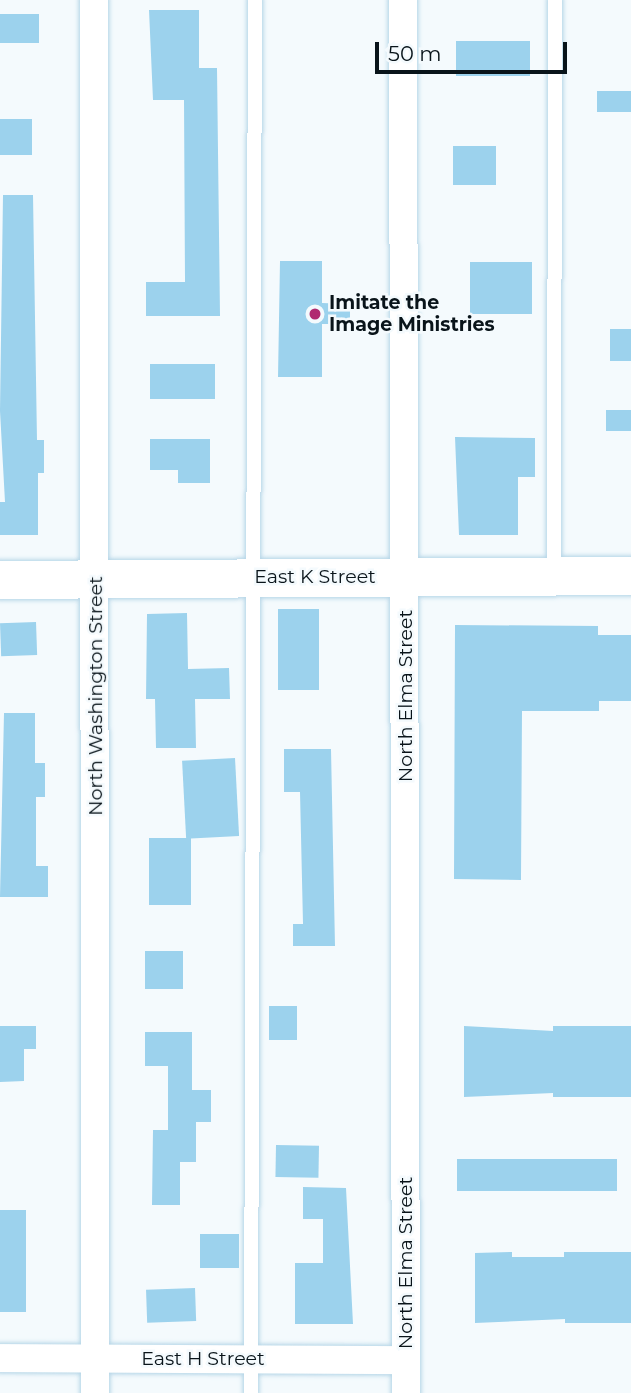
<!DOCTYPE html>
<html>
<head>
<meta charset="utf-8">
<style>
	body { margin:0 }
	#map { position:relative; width:631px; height:1393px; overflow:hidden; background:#f4fafd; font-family:Montserrat,sans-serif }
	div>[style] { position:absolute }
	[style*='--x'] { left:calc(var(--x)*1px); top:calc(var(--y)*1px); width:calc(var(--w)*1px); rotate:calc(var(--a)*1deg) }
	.building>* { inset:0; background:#9cd2ed; transform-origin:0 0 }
	.roads { filter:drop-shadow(0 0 2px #b6d6e7) drop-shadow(0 0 2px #b6d6e7) }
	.lane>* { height:14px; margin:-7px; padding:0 7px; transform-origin:7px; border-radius:7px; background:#fff }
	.street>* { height:28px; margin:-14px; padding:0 14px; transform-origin:14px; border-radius:14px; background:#fff }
	.secondary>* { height:38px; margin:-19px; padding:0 19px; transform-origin:19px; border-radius:19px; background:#fff }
	.dots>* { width:19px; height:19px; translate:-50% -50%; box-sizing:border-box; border:4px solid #f4fafd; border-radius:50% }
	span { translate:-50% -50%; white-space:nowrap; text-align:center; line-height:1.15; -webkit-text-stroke:5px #f4fafd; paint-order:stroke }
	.poi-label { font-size:19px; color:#09141a; font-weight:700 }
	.left { translate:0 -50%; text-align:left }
	.street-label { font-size:19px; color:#09141a }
	.scale { position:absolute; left:375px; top:42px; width:192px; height:32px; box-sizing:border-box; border:4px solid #09141a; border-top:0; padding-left:9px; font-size:21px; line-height:24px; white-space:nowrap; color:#09141a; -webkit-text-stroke:5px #f4fafd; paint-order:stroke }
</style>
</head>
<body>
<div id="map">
	<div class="building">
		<i style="clip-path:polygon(149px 10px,199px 10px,199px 68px,217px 68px,220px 316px,146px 316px,146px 282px,185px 282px,184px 100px,153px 100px)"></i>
		<i style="left:0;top:14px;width:39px;height:29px"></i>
		<i style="left:530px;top:41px;width:35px;height:74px;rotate:90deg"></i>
		<i style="left:597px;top:91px;width:34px;height:21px"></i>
		<i style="left:0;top:119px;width:32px;height:36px"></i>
		<i style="left:453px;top:146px;width:43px;height:39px"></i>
		<i style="clip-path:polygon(3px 195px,33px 195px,37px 440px,44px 440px,44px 473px,38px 473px,38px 535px,0 535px,0 502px,5px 502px,0 411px)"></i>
		<i style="clip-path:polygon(280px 261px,322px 261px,322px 303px,350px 304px,350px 324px,322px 324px,322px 377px,278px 377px)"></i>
		<i style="left:532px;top:262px;width:52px;height:62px;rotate:90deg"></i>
		<i style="left:610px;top:329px;width:21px;height:32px"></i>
		<i style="left:150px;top:364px;width:65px;height:35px"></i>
		<i style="left:606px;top:410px;width:25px;height:21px"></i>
		<i style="clip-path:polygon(455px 437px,535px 438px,535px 477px,518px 477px,518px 535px,459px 535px)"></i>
		<i style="clip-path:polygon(150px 439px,210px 439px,210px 483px,178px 483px,178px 470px,150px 470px)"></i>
		<i style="left:278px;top:609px;width:41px;height:81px"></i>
		<i style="clip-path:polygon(187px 613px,188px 669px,229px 668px,230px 699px,195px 699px,196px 748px,156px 748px,155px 699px,146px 699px,147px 614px)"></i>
		<i style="left:36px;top:622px;width:33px;height:36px;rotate:88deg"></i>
		<i style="clip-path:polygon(455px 625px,598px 626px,598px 635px,631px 635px,631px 701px,599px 701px,599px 711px,522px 711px,521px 880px,454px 879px)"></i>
		<i style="clip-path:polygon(4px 713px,35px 713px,35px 763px,45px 763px,45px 797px,36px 797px,36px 866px,48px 866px,48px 897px,0 897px)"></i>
		<i style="clip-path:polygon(284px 749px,331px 749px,335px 946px,293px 946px,293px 924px,303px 924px,300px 792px,284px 792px)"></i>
		<i style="left:235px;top:758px;width:78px;height:53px;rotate:87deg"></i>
		<i style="left:149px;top:838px;width:42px;height:67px"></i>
		<i style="left:145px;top:951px;width:38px;height:38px"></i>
		<i style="left:269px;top:1006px;width:28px;height:34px"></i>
		<i style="clip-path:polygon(0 1026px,36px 1026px,36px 1049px,24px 1049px,24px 1081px,0 1082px)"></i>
		<i style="clip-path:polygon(464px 1026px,553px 1031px,553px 1026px,631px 1026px,631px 1097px,553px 1097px,553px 1093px,464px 1097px)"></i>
		<i style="clip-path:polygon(145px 1032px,192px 1032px,192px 1090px,211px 1090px,211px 1122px,196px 1122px,196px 1162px,180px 1162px,180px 1205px,152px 1205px,153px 1130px,168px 1130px,168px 1066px,145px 1066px)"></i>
		<i style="left:276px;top:1145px;width:43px;height:32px;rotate:1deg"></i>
		<i style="left:457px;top:1159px;width:160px;height:32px"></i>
		<i style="clip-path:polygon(303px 1187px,346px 1188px,353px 1324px,295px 1324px,295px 1263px,323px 1263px,323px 1219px,303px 1219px)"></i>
		<i style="left:0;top:1210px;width:26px;height:102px"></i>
		<i style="left:200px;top:1234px;width:39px;height:34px"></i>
		<i style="clip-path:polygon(512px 1252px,512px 1257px,564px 1257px,564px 1252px,631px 1252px,631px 1323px,565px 1323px,565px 1319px,475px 1323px,475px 1253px)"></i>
		<i style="left:195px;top:1288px;width:33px;height:49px;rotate:88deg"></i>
	</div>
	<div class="roads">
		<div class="lane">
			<i style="--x:554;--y:576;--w:576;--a:-89.9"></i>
			<i style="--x:251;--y:1393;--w:1393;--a:-89.84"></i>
		</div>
		<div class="street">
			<i style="--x:94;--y:0;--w:1393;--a:89.96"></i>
			<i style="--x:403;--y:0;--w:1393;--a:89.88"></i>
			<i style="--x:0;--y:1358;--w:406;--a:0.3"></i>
		</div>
		<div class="secondary">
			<i style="--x:0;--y:580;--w:631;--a:-0.36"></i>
		</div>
	</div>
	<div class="dots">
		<i style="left:315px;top:314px;background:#b02b71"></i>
	</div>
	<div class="poi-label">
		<span class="left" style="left:329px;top:314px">Imitate the<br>Image Ministries</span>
	</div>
	<div class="street-label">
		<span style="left:315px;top:577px">East K Street</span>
		<span style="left:96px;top:696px;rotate:-90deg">North Washington Street</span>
		<span style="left:406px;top:696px;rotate:-90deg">North Elma Street</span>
		<span style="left:406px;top:1263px;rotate:-90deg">North Elma Street</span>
		<span style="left:203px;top:1359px">East H Street</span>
	</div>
	<div class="scale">50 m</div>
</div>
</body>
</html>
